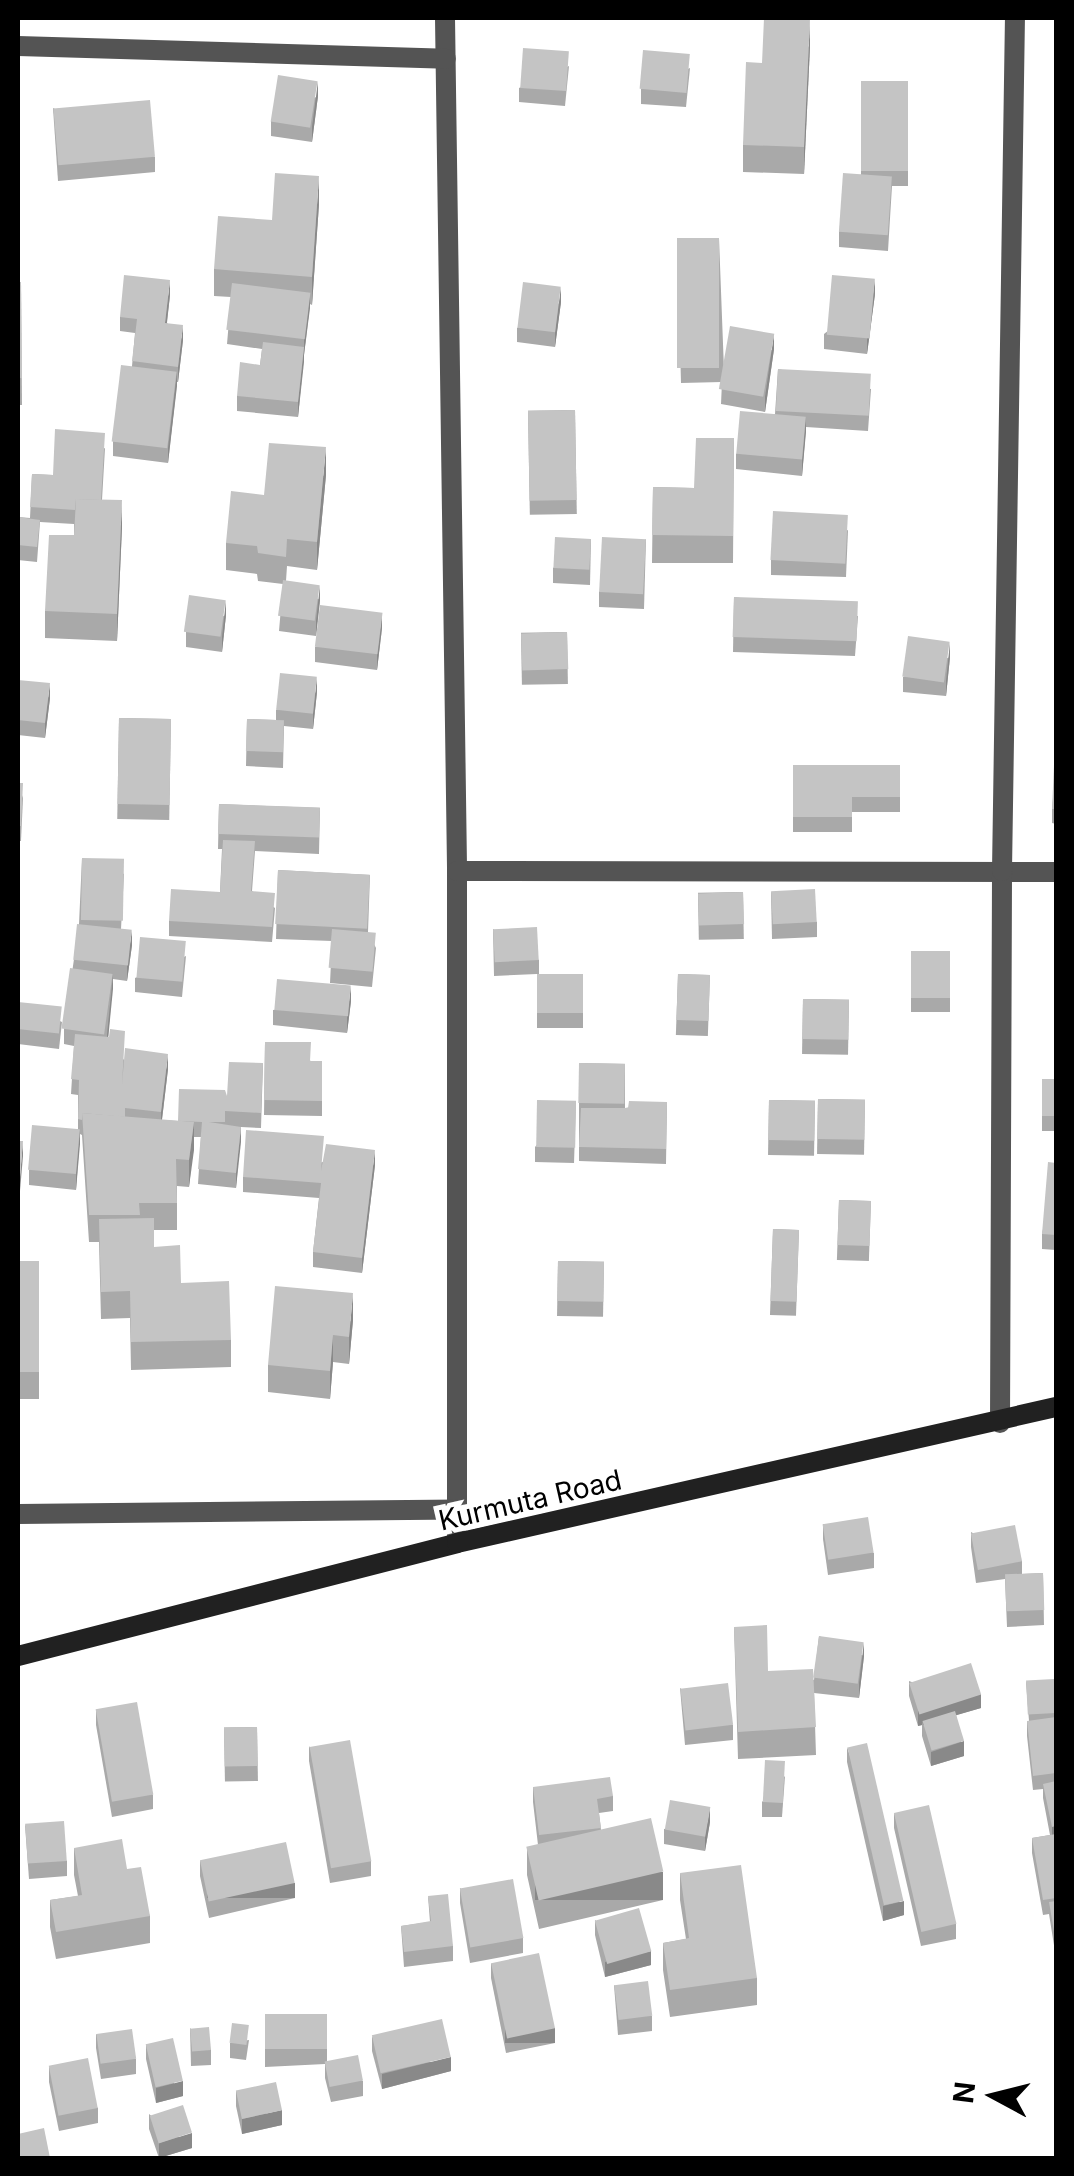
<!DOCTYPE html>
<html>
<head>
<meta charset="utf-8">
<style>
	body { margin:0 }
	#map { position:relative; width:1074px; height:2176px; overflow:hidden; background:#fff; font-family:Inter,sans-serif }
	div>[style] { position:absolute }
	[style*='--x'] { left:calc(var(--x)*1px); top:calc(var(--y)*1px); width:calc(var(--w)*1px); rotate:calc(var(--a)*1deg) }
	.minor>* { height:20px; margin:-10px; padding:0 10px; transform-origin:10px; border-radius:10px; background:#545454 }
	.secondary>* { height:20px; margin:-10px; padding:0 10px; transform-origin:10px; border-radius:10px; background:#212121 }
	.wall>* { inset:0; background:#a9a9a9; transform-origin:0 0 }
	.shaded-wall>* { inset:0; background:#898989; transform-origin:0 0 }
	.building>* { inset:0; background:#c4c4c4; transform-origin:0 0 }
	span { translate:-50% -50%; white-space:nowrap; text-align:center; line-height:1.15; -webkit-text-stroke:10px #fff; paint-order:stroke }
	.street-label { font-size:28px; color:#000 }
	.frame { position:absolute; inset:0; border:20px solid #000; pointer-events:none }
	.north { position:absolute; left:944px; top:2046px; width:100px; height:100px; -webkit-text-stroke:8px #fff; paint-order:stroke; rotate:277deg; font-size:28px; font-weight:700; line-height:40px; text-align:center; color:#000 }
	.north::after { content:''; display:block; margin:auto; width:35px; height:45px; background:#000; clip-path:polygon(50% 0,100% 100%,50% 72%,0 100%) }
</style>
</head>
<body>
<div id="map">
	<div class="minor">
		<i style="--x:445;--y:18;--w:853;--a:89.19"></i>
		<i style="--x:457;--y:871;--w:672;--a:90"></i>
		<i style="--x:18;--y:46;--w:428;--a:1.7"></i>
		<i style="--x:457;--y:871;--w:599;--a:0.1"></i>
		<i style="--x:1000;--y:1423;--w:552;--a:-89.79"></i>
		<i style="--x:1002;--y:871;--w:853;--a:-89.13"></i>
		<i style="--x:18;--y:1514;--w:441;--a:-0.6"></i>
	</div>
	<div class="secondary">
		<i style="--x:18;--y:1656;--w:453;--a:-14.4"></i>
		<i style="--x:457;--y:1543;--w:614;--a:-12.79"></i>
	</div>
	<div class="wall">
		<i style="clip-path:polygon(638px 18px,685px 18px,685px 20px)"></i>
		<i style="clip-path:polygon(810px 46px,804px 174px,743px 172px,743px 145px,762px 63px)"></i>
		<i style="clip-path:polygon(569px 66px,565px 106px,519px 102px,519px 88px)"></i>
		<i style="clip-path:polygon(690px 68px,686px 107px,641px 104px,641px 89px)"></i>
		<i style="clip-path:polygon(861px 81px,908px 81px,908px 186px,892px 186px,888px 251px,839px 247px,839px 232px,861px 174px)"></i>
		<i style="clip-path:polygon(318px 96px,312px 142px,271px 136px,271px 121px)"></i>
		<i style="clip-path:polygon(53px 108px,155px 157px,155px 172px,58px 181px)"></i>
		<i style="clip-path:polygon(319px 204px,312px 305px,310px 304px,304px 355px,298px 417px,237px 411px,237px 396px,260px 365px,262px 349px,227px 344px,231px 297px,214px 296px,214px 269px,272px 220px)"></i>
		<i style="clip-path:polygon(677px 238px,719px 238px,724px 370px,774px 349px,765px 412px,721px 404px,722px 382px,681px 383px)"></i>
		<i style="clip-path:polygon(18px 282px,21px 282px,22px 405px,18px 405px)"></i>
		<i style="clip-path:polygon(875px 294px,867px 354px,824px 349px,824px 334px)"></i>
		<i style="clip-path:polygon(170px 295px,167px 323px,183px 340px,178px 382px,177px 382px,168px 463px,113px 456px,113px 442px,132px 366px,135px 333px,120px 331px,120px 317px)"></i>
		<i style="clip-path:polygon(561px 302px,555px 347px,517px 342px,517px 328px)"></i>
		<i style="clip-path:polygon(778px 369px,871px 389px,868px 431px,806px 427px,802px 476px,736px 469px,736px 454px,775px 414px)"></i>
		<i style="left:575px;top:410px;width:104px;height:47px;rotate:89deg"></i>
		<i style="clip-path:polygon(734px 438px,733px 563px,652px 563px,653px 487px,694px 488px)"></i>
		<i style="clip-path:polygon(105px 448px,102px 500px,122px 527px,117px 641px,45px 638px,45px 611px,74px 535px,74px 524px,40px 522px,37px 562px,18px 560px,18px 517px,30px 518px,32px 474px,53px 475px)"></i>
		<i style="clip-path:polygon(326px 475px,317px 570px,287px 566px,286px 581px,320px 600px,316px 636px,279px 631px,283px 584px,258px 581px,257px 574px,226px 570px,226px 543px,264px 495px)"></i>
		<i style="clip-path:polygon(848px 530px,846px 577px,771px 575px,771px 560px)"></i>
		<i style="clip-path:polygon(591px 539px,590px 585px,553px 583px,553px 568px)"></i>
		<i style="clip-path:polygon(646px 539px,644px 609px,599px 607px,599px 592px)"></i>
		<i style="clip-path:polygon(734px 597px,858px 616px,855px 656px,733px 652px)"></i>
		<i style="clip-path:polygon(226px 615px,222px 652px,186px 647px,186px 632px)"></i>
		<i style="clip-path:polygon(382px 628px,377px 670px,315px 662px,315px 647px)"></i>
		<i style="left:567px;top:632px;width:52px;height:46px;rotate:89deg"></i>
		<i style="clip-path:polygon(950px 657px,946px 696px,903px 692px,903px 677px)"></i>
		<i style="clip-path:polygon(18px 680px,50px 698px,45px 738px,18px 735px)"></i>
		<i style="clip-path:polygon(317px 692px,313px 729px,284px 726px,283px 768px,246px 766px,247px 719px,276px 720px,276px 710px)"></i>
		<i style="left:119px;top:718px;width:52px;height:101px;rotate:1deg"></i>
		<i style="clip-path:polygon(793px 765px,900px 765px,900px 812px,852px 812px,852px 832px,793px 832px)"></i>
		<i style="clip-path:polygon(1056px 766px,1056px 824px,1052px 823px,1052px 809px)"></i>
		<i style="clip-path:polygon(18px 783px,23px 798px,21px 841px,18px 841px)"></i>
		<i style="clip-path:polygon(219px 804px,320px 808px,319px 854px,255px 851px,252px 891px,275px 908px,272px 942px,169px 936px,169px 921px,220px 892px,222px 849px,218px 849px)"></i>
		<i style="clip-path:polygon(82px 858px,124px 874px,121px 929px,132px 945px,127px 981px,113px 979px,108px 1037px,124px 1060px,168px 1069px,162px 1120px,178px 1121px,227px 1096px,263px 1063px,261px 1128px,241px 1127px,236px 1188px,198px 1184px,201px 1137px,194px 1137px,189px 1187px,177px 1186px,177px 1230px,154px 1230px,154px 1247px,181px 1283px,231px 1340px,231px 1367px,131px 1370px,130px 1318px,101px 1319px,99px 1242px,89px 1242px,82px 1135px,80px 1134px,76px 1190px,29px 1185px,29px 1170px,78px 1129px,78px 1095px,71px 1094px,74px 1046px,64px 1044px,64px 1029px,79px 924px)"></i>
		<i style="clip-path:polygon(278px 870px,370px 875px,368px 932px,376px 948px,372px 987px,330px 983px,332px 941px,276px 939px)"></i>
		<i style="left:743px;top:892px;width:47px;height:45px;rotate:89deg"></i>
		<i style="clip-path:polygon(771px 892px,817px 922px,817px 937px,772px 939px)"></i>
		<i style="clip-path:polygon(493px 929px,539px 960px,539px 974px,583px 974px,583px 1028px,537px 1028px,537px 974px,494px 976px)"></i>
		<i style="left:950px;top:951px;width:61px;height:39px;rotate:90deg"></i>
		<i style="clip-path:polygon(186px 956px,182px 997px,135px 992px,135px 978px)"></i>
		<i style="left:678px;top:974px;width:32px;height:61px;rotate:2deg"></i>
		<i style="left:803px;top:999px;width:46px;height:55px;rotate:1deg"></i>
		<i style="clip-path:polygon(351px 1001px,347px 1033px,273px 1025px,273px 1010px)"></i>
		<i style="clip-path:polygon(18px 1002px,62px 1022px,59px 1049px,18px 1044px)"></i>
		<i style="clip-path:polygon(265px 1042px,311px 1061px,322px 1061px,322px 1116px,264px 1115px)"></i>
		<i style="clip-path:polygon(579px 1063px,625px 1064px,625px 1108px,667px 1102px,666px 1164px,579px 1161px)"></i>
		<i style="left:1056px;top:1079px;width:52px;height:14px;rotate:90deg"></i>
		<i style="left:818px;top:1099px;width:47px;height:55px;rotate:1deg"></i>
		<i style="left:769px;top:1100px;width:46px;height:55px;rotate:1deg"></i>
		<i style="clip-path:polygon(576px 1101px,574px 1163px,535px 1162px,535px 1147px)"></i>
		<i style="clip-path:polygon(323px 1162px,375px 1165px,362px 1273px,313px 1267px,313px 1252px,319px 1198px,243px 1192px,243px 1177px)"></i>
		<i style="clip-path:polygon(1056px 1163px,1056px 1250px,1042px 1249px,1042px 1234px)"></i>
		<i style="left:839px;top:1200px;width:32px;height:60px;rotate:2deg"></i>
		<i style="left:773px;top:1229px;width:26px;height:86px;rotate:2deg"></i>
		<i style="left:18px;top:1261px;width:21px;height:138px"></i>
		<i style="left:558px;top:1261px;width:46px;height:55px;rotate:1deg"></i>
		<i style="clip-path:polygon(353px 1320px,349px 1364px,333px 1362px,330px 1399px,268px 1392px,268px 1365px)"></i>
		<i style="clip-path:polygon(823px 1524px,874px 1553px,874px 1568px,828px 1575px,823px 1539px)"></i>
		<i style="clip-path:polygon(971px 1532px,1022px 1561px,1022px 1574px,1043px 1573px,1044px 1625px,1007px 1627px,1005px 1579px,976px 1583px,971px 1547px)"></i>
		<i style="clip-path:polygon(734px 1627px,768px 1671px,814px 1680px,819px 1636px,864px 1656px,859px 1698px,814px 1693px,816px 1755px,738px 1759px)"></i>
		<i style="clip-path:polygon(909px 1681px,981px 1708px,956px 1715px,964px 1756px,931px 1766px,922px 1736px,922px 1725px,918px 1726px,909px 1696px)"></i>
		<i style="clip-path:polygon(1026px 1682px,1056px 1695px,1056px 1958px,1049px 1914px,1043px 1915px,1032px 1853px,1032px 1838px,1050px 1835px,1043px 1798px,1043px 1789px,1033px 1790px,1027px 1736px,1027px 1721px,1029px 1721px)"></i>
		<i style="clip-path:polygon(680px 1688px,733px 1725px,733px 1740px,685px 1745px)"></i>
		<i style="clip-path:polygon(96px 1710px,153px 1795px,153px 1809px,112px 1817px,96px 1725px)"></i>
		<i style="left:257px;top:1727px;width:54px;height:33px;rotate:89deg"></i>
		<i style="clip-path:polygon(309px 1746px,371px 1861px,371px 1876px,330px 1883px,309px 1761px)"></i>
		<i style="clip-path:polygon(847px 1747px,904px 1915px,883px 1921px,847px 1762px)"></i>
		<i style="clip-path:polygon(785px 1776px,782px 1817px,762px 1817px,762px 1802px)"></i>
		<i style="clip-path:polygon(533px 1787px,613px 1796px,613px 1811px,599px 1813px,601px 1830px,663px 1900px,539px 1929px,527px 1875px,527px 1848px,538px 1845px,533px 1802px)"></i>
		<i style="clip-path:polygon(894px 1813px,956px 1924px,956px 1939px,921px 1946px,894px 1828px)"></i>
		<i style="clip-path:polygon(710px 1822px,705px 1851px,664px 1844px,664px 1829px)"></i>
		<i style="clip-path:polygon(25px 1825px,67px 1861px,67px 1876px,29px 1879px)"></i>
		<i style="clip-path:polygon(74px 1848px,127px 1869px,150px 1916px,150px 1943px,56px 1959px,50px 1927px,50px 1900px,78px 1896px,74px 1875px)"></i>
		<i style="clip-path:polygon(200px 1861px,295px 1898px,209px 1918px,200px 1876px)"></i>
		<i style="clip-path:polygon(680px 1873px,757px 1978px,757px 2005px,670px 2017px,663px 1970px,663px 1943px,686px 1939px,680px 1900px)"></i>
		<i style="clip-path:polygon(460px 1888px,523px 1938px,523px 1953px,470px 1963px,460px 1903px)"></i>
		<i style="clip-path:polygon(428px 1896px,453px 1946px,453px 1961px,404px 1967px,401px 1926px,430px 1922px)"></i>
		<i style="clip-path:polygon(595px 1920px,651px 1965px,605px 1977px,595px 1935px)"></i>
		<i style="clip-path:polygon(491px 1963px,555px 2043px,506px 2053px,491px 1978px)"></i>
		<i style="clip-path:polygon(614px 1985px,652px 2016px,652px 2031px,618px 2035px)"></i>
		<i style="clip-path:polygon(327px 2014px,327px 2062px,363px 2081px,363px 2096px,331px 2102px,325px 2078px,325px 2064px,265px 2067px,265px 2017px)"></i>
		<i style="clip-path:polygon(190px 2028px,211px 2050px,211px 2065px,191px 2066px)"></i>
		<i style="clip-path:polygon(96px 2034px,136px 2059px,136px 2074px,101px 2079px,96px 2048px)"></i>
		<i style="clip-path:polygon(372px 2037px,451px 2071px,382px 2089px,372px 2051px)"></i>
		<i style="clip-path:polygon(249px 2040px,246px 2060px,230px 2058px,230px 2043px)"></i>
		<i style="clip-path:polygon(146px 2044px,183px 2096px,156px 2103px,146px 2059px)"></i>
		<i style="clip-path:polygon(49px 2067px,98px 2108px,98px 2123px,59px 2131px,49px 2082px)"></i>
		<i style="clip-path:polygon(236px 2091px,282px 2125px,242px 2134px,236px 2106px)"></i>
		<i style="clip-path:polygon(149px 2114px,192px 2148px,159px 2158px,149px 2129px)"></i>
	</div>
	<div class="shaded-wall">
		<i style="clip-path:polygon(810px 19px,810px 46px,804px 174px,804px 147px)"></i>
		<i style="clip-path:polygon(318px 81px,318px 96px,312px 142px,312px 127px)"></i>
		<i style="clip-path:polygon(319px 176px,319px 204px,312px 305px,312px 277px)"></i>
		<i style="clip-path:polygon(875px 279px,875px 294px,867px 354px,867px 340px)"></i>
		<i style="clip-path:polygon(170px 280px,170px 295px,165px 338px,165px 323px)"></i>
		<i style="clip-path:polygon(561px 287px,561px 302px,555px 347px,555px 332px)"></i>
		<i style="clip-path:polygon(310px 293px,310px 308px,304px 355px,304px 340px)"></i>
		<i style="clip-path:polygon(183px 325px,183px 340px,178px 382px,178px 367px)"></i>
		<i style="clip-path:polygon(774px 334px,774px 349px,765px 412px,765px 397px)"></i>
		<i style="clip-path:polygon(304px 347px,304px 362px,298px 417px,298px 402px)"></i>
		<i style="clip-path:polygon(177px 372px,177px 386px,168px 463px,168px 448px)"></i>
		<i style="clip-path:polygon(806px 417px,806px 432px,802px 476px,802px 461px)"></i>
		<i style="clip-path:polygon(326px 447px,326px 475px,317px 570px,317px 542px)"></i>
		<i style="clip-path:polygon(122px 500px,122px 527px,117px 641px,117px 614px)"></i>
		<i style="clip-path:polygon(320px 585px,320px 600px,316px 636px,316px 621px)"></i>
		<i style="clip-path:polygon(226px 600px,226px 615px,222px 652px,222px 637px)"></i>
		<i style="clip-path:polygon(382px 613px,382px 628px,377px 670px,377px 655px)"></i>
		<i style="clip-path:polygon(950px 642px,950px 657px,946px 696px,946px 681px)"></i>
		<i style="clip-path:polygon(317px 677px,317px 692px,313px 729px,313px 714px)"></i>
		<i style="clip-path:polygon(50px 683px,50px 698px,45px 738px,45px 723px)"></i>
		<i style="clip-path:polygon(132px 930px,132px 945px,127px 981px,127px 966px)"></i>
		<i style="clip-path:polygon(113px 974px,113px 989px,107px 1050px,107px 1035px)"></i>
		<i style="clip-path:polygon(351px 986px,351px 1001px,347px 1033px,347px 1018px)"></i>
		<i style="clip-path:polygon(168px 1054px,168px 1069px,161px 1127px,161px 1112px)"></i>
		<i style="clip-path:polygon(194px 1122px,194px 1150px,189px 1187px,189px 1160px)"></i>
		<i style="clip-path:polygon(241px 1127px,241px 1142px,236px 1188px,236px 1173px)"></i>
		<i style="clip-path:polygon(80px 1129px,80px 1144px,76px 1190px,76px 1175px)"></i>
		<i style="clip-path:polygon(23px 1141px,23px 1156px,18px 1214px,18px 1200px)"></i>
		<i style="clip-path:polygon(375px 1150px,375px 1165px,362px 1273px,362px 1258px)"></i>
		<i style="clip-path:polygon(353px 1293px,353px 1320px,349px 1364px,349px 1337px)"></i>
		<i style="clip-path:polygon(333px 1335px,333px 1362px,330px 1399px,330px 1371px)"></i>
		<i style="clip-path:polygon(864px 1642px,864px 1656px,859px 1698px,859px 1683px)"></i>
		<i style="clip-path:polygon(981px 1694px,981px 1708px,923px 1725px,922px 1721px,922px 1725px,918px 1726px,918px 1711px)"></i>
		<i style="clip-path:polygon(964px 1741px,964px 1756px,931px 1766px,931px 1752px)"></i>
		<i style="clip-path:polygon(710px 1807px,710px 1822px,705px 1851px,705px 1836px)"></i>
		<i style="left:1056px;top:1826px;width:15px;height:4px;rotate:90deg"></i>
		<i style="left:663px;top:1872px;width:28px;height:128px;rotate:90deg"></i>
		<i style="left:295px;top:1883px;width:15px;height:88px;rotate:90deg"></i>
		<i style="clip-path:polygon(904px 1901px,904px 1915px,883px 1921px,883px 1906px)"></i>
		<i style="clip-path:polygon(651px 1951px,651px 1965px,605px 1977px,605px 1962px)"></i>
		<i style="left:555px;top:2028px;width:15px;height:50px;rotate:90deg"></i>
		<i style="clip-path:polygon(451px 2057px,451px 2071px,382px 2089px,382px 2074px)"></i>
		<i style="clip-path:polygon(183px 2081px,183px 2096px,156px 2103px,156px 2088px)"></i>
		<i style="clip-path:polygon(282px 2110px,282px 2125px,242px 2134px,242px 2119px)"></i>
		<i style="clip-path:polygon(192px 2133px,192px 2148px,159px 2158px,159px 2143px)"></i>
	</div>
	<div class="building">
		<i style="clip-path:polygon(764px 18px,810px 19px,804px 147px,743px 145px,746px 62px,762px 63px)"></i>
		<i style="left:523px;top:48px;width:46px;height:40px;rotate:4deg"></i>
		<i style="left:643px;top:50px;width:47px;height:39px;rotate:5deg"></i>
		<i style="left:278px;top:75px;width:40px;height:47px;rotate:9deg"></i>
		<i style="left:861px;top:81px;width:47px;height:90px"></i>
		<i style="left:150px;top:100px;width:57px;height:97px;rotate:85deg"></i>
		<i style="clip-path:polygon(275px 173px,319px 176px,312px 277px,214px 269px,218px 216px,272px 220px)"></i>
		<i style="left:843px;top:173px;width:49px;height:59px;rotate:4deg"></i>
		<i style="left:677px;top:238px;width:42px;height:130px"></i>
		<i style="clip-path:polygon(124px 275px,170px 280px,165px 323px,183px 325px,178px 367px,132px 361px,137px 319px,120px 317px)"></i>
		<i style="left:832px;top:275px;width:43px;height:60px;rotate:5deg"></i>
		<i style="clip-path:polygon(18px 282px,21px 282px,22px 378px,18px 378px)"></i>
		<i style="left:523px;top:282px;width:38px;height:46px;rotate:7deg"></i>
		<i style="left:232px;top:283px;width:79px;height:47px;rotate:7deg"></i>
		<i style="left:730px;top:326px;width:45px;height:64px;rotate:10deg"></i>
		<i style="clip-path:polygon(263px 342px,304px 347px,298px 402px,237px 396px,240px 362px,260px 365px)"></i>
		<i style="left:121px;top:365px;width:56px;height:77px;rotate:7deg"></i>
		<i style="left:778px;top:369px;width:93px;height:42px;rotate:3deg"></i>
		<i style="left:575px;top:410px;width:90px;height:47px;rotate:89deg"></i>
		<i style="left:740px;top:411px;width:66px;height:43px;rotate:5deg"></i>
		<i style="clip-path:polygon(55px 429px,105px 433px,101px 500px,76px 499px,75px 510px,30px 507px,32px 474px,53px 475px)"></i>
		<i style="clip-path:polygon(696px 438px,734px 438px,733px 536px,652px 535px,653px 487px,694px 488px)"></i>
		<i style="clip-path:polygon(269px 443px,326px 447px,317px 542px,287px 539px,286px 557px,258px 553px,257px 546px,226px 543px,231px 491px,264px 495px)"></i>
		<i style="clip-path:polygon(76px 499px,122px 500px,117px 614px,45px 611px,49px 535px,74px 535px)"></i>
		<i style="left:773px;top:511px;width:75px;height:49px;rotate:3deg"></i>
		<i style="clip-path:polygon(18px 517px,40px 520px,37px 547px,18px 545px)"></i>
		<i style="left:555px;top:537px;width:36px;height:31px;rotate:3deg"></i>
		<i style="left:602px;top:537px;width:44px;height:55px;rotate:3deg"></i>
		<i style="left:283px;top:580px;width:37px;height:36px;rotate:8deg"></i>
		<i style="left:189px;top:595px;width:37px;height:37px;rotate:8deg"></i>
		<i style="left:734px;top:597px;width:124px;height:40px;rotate:2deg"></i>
		<i style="left:320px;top:605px;width:63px;height:42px;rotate:7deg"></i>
		<i style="left:567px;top:632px;width:37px;height:46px;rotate:88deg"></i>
		<i style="left:908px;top:636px;width:42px;height:41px;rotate:8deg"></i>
		<i style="left:280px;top:673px;width:37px;height:37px;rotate:6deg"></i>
		<i style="clip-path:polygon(18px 680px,50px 683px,45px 723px,18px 720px)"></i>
		<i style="left:119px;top:718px;width:52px;height:86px;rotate:1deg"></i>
		<i style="left:247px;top:719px;width:37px;height:32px;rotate:2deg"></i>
		<i style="clip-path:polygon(793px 765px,900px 765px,900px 797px,852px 797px,852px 817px,793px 817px)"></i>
		<i style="clip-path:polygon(1054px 765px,1056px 766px,1056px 809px,1052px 809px)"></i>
		<i style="clip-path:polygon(18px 783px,23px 783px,21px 826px,18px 826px)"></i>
		<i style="left:219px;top:804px;width:101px;height:30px;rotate:2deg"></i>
		<i style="clip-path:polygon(223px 840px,255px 841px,251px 891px,275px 893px,272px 927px,169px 921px,171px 889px,220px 892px)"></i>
		<i style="left:82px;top:858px;width:42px;height:62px;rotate:1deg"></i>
		<i style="left:278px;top:870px;width:92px;height:54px;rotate:3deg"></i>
		<i style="left:815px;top:889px;width:33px;height:44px;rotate:87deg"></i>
		<i style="left:743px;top:892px;width:32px;height:45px;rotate:88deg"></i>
		<i style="left:77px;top:924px;width:55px;height:36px;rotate:6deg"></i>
		<i style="left:537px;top:927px;width:33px;height:44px;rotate:87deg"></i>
		<i style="left:332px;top:929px;width:44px;height:39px;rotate:5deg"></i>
		<i style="left:140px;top:937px;width:46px;height:41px;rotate:5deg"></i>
		<i style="left:950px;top:951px;width:47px;height:39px;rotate:90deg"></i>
		<i style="left:70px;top:968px;width:43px;height:61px;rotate:8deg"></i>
		<i style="left:537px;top:974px;width:46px;height:39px"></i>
		<i style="left:678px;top:974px;width:32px;height:46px;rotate:2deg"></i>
		<i style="left:277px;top:979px;width:74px;height:31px;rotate:5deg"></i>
		<i style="left:803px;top:999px;width:46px;height:40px;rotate:1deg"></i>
		<i style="left:18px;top:1002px;width:44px;height:27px;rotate:6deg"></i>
		<i style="clip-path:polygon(110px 1029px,125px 1031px,122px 1085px,125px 1048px,168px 1054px,161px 1112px,125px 1108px,125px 1117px,82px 1113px,82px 1120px,78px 1119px,79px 1080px,71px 1079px,75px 1034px,109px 1037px)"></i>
		<i style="clip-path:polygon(265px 1042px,311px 1042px,310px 1061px,322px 1061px,322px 1101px,264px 1100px)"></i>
		<i style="clip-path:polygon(229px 1062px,263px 1063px,261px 1113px,225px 1111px,225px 1122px,209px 1122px,241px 1127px,236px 1173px,198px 1169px,202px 1122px,178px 1121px,179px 1089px,225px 1090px,227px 1096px)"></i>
		<i style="left:579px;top:1063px;width:46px;height:40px;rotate:1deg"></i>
		<i style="left:1056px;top:1079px;width:37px;height:14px;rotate:90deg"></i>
		<i style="left:818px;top:1099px;width:47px;height:40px;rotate:1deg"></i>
		<i style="left:537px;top:1100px;width:39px;height:47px;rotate:1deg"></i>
		<i style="left:769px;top:1100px;width:46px;height:40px;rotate:1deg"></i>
		<i style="clip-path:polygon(629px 1101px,667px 1102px,666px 1149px,579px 1147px,581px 1108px,628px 1108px)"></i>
		<i style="clip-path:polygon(82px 1113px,194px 1122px,189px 1160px,176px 1159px,177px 1203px,139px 1203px,140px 1215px,89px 1215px)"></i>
		<i style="left:32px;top:1125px;width:48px;height:45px;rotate:5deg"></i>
		<i style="clip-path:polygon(246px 1130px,324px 1136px,321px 1171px,326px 1144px,375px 1150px,362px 1258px,313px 1252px,321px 1183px,243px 1177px)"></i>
		<i style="clip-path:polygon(18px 1141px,23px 1141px,18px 1200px)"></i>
		<i style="clip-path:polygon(1048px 1162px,1056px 1163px,1056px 1235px,1042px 1234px)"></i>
		<i style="left:839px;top:1200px;width:32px;height:45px;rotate:2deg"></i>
		<i style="clip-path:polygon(154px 1218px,154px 1247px,180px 1245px,181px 1283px,229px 1281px,231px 1340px,131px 1342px,130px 1291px,101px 1292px,99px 1219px)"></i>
		<i style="left:773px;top:1229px;width:26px;height:72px;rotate:2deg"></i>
		<i style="left:18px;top:1261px;width:21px;height:111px"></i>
		<i style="left:558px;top:1261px;width:46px;height:40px;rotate:1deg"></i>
		<i style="clip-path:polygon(275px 1286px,353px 1293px,349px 1337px,333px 1335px,330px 1371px,268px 1365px)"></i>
		<i style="left:868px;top:1517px;width:36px;height:46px;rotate:81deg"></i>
		<i style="left:1015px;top:1525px;width:37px;height:45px;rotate:79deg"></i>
		<i style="left:1043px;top:1573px;width:37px;height:38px;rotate:88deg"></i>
		<i style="clip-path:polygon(767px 1625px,768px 1671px,813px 1669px,816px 1727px,738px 1732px,734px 1627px)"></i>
		<i style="left:819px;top:1636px;width:45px;height:42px;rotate:8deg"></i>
		<i style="left:971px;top:1663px;width:33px;height:65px;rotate:72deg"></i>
		<i style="left:1054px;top:1679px;width:34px;height:28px;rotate:87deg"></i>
		<i style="left:728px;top:1683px;width:42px;height:48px;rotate:83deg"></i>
		<i style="left:137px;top:1702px;width:94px;height:42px;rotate:80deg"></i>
		<i style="left:955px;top:1711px;width:31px;height:34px;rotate:73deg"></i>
		<i style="clip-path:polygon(1056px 1717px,1056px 1773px,1033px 1776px,1027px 1721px)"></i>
		<i style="left:257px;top:1727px;width:39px;height:33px;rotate:89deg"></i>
		<i style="left:350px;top:1740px;width:123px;height:41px;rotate:80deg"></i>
		<i style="left:867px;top:1743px;width:162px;height:20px;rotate:77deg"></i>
		<i style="left:765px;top:1760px;width:20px;height:42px;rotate:3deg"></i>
		<i style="clip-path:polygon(610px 1777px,613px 1796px,597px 1799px,601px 1828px,539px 1835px,533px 1787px)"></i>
		<i style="clip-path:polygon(1056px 1781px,1056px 1826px,1052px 1827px,1043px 1784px)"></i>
		<i style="left:670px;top:1800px;width:41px;height:30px;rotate:10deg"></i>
		<i style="left:929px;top:1805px;width:122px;height:36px;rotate:77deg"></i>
		<i style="left:651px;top:1818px;width:55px;height:128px;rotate:77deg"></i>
		<i style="left:64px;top:1821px;width:40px;height:39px;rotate:86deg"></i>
		<i style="clip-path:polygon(1056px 1834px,1056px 1898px,1043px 1900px,1032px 1838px)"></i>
		<i style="clip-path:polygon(122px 1839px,127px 1869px,141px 1867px,150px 1916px,56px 1932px,50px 1900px,82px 1895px,74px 1848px)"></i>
		<i style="left:286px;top:1842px;width:42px;height:88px;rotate:78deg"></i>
		<i style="clip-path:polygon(741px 1865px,757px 1978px,670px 1990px,663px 1943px,689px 1938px,680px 1873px)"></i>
		<i style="left:513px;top:1879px;width:60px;height:54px;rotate:80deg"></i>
		<i style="clip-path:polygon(448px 1894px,453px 1946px,404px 1952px,401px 1926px,431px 1921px,428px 1896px)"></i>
		<i style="clip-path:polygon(1056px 1901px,1056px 1943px,1049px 1902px)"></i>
		<i style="left:639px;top:1908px;width:45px;height:46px;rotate:74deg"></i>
		<i style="left:539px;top:1953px;width:77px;height:49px;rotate:78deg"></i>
		<i style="left:648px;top:1981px;width:35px;height:34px;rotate:83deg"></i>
		<i style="left:327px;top:2014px;width:35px;height:62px;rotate:90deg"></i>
		<i style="left:442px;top:2019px;width:39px;height:72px;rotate:77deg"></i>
		<i style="left:232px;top:2023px;width:17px;height:20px;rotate:7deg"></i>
		<i style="left:209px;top:2027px;width:23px;height:19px;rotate:85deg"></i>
		<i style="left:132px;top:2029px;width:30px;height:36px;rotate:82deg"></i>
		<i style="left:173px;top:2038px;width:44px;height:28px;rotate:77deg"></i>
		<i style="left:358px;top:2055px;width:26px;height:34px;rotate:79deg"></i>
		<i style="left:88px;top:2058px;width:51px;height:40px;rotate:79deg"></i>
		<i style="left:276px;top:2082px;width:29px;height:41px;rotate:78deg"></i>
		<i style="left:183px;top:2105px;width:29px;height:35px;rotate:72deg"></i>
		<i style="clip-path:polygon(44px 2128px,50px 2158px,18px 2158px,18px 2134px)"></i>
	</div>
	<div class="street-label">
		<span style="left:530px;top:1500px;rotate:-13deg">Kurmuta Road</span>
	</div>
	<div class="frame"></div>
	<div class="north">N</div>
</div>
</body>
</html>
